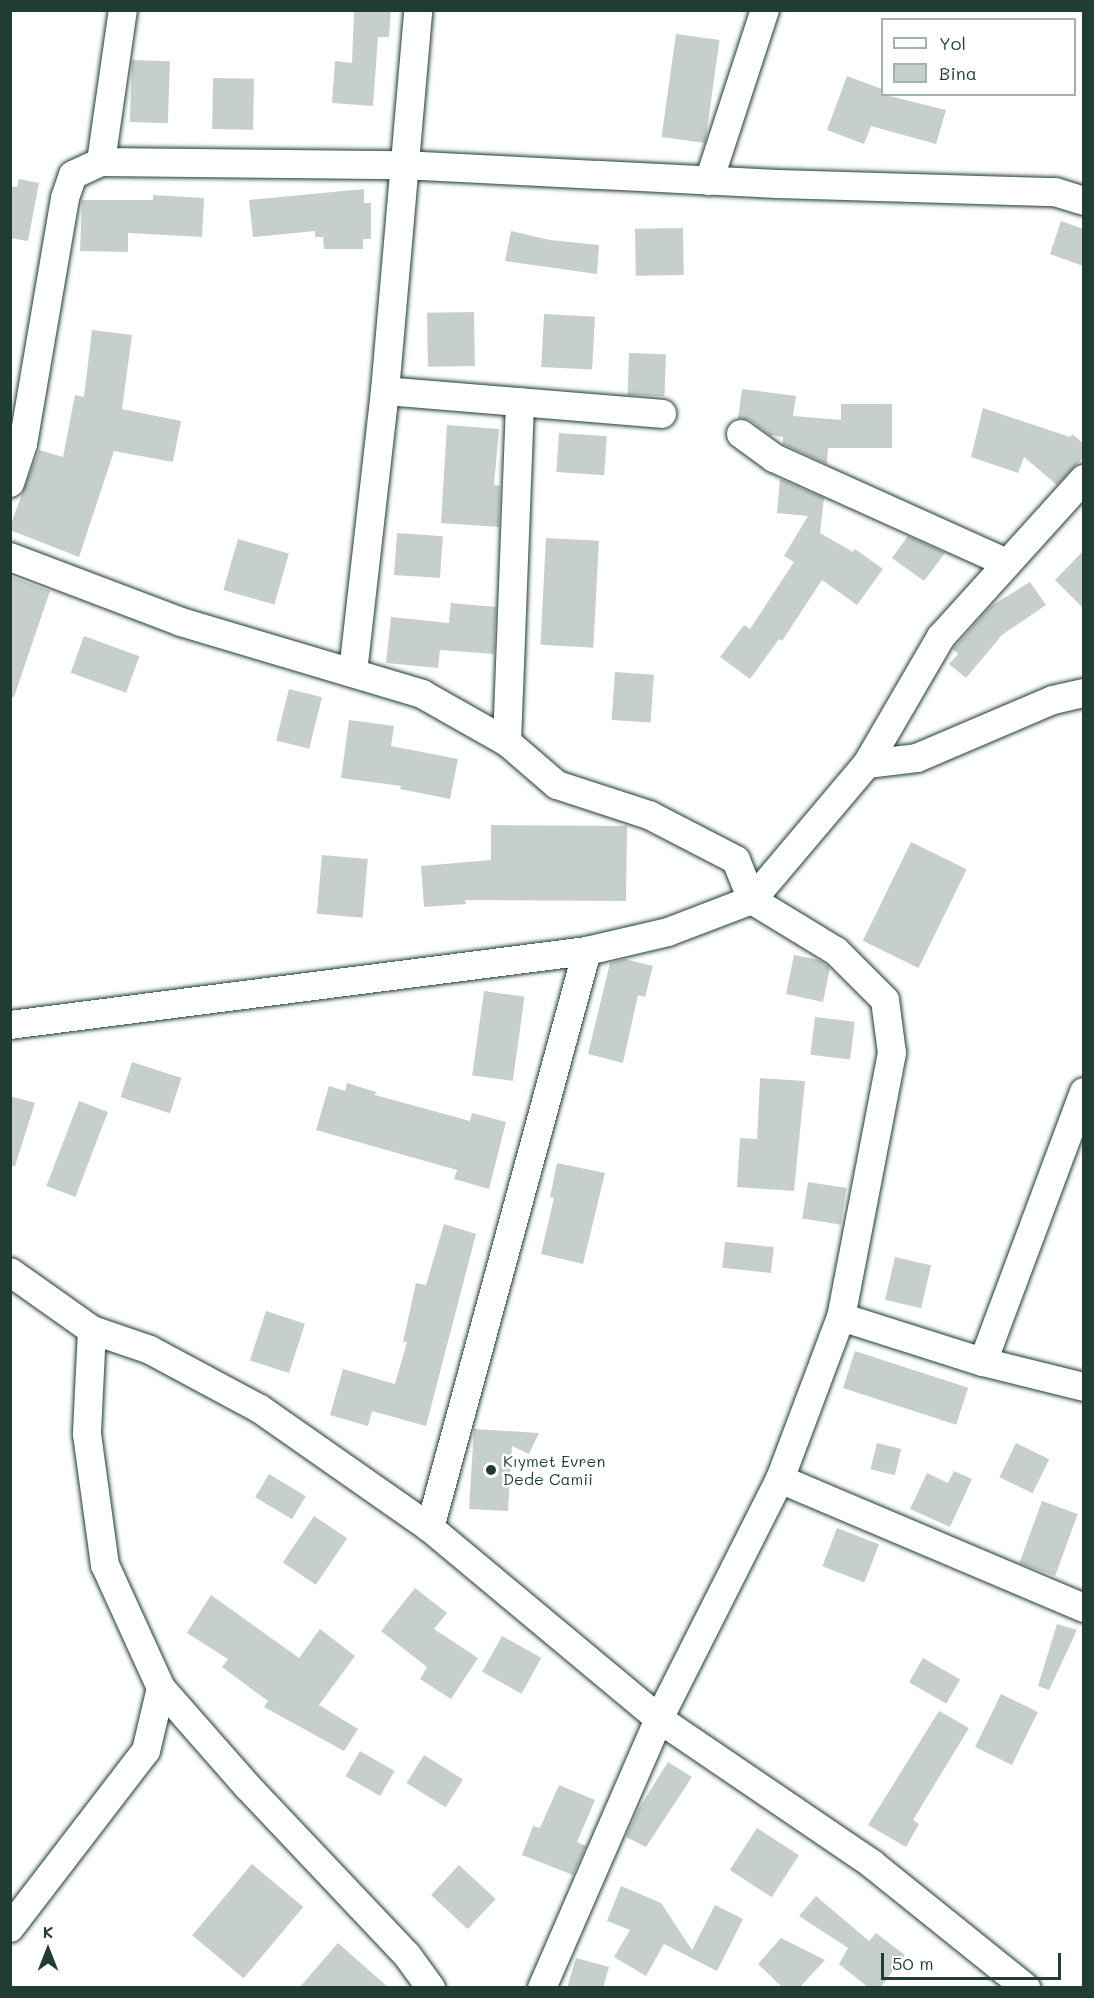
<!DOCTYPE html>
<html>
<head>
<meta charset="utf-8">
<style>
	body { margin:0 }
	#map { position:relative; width:1094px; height:1998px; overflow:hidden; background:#fff; font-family:Mali,sans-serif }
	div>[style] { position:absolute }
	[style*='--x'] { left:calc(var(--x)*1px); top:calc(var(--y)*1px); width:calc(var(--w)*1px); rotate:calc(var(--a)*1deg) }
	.building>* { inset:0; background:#c7cfcc; transform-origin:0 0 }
	.roads { filter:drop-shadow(0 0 2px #1f3d34) drop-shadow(0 0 2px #1f3d34) }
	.street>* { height:28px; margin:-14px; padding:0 14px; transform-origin:14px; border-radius:14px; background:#fff }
	.dots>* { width:16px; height:16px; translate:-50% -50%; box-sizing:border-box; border:3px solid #fff; border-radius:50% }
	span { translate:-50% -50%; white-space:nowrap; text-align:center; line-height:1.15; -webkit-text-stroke:5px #fff; paint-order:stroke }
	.poi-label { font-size:16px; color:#1f3d34 }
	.left { translate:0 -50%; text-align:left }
	.frame { position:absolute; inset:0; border:12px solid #1f3d34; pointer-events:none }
	.legend { position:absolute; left:881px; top:18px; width:195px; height:78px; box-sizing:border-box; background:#fff; border:2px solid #a5b1ae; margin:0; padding:8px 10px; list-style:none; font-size:18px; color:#1f3d34 }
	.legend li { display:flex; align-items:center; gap:12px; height:30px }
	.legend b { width:30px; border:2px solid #a5b1ae }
	.north { position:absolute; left:18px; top:1920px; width:60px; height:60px; -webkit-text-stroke:4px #fff; paint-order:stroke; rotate:0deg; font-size:16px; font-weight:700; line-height:24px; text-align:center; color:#1f3d34 }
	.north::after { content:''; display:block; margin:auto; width:21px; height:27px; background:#1f3d34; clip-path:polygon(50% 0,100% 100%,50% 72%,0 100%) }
	.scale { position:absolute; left:881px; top:1953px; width:180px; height:27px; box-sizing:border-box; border:3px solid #1f3d34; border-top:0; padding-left:8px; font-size:18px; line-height:21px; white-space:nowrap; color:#1f3d34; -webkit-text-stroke:4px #fff; paint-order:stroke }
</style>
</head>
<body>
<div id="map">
	<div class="building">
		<i style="clip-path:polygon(354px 10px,391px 10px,389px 37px,378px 37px,373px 106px,332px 103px,335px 61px,352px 63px)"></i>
		<i style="left:676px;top:34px;width:44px;height:104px;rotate:8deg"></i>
		<i style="left:132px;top:60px;width:38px;height:62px;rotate:2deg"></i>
		<i style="clip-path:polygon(847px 76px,882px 89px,882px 94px,946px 110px,936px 144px,871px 126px,864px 144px,827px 130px)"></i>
		<i style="left:213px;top:78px;width:41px;height:51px;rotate:1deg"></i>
		<i style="clip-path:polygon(19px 179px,39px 183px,28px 241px,10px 238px,10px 186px,17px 187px)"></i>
		<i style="clip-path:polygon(364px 189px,364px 203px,371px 203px,371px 239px,363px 239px,363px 249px,324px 249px,323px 237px,315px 237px,315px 231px,253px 237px,249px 200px)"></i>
		<i style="clip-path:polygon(153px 195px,204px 198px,202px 237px,128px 233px,128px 252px,80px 251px,82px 200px,153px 200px)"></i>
		<i style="clip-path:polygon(1061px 221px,1083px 229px,1083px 266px,1050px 254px)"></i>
		<i style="left:683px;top:228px;width:47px;height:48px;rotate:89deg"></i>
		<i style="clip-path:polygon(511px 231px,550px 240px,599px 245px,597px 274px,505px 261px)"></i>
		<i style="left:474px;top:312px;width:54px;height:47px;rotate:89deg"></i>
		<i style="left:544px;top:314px;width:51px;height:53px;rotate:3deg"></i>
		<i style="clip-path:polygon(92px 330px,132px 335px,122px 409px,181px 421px,173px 462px,114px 451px,79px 557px,10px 530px,10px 526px,39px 450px,63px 457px,75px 395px,84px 397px)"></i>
		<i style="left:629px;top:353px;width:37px;height:42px;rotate:2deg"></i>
		<i style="clip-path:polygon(742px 389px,796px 396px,793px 416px,841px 420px,841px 404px,892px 404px,892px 448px,828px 448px,827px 464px,783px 444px,783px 437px,770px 435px,750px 420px,738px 418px)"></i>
		<i style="clip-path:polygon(983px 408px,1070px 437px,1072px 434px,1083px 443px,1083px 458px,1057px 485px,1024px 457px,1018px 473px,971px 457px)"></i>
		<i style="clip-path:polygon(447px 425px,499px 429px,494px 485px,500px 486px,499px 527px,441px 523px)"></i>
		<i style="left:559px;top:433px;width:48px;height:39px;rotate:4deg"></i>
		<i style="clip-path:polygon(780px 479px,824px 498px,820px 533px,853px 552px,855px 549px,883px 569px,857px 605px,822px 580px,782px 641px,779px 639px,750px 679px,720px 657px,744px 625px,750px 629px,794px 562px,784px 556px,808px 516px,777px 513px)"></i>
		<i style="left:397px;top:533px;width:46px;height:42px;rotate:4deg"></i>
		<i style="clip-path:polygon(908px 536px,945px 553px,924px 581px,892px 558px)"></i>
		<i style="left:546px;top:538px;width:53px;height:107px;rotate:3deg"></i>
		<i style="left:238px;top:539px;width:53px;height:53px;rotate:16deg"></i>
		<i style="clip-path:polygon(1083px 551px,1083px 608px,1055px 580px)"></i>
		<i style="clip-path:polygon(10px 576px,50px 591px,14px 697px,10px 697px)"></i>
		<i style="clip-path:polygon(1030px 582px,1046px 605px,1002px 635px,966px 678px,949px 664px,958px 654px,953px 649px,991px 606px)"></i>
		<i style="clip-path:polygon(451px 603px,496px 607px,494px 654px,440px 650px,438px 668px,386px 663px,391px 617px,449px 623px)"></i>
		<i style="left:84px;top:636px;width:59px;height:39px;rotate:20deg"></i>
		<i style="left:615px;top:672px;width:39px;height:48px;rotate:4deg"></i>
		<i style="left:289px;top:689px;width:34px;height:53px;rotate:14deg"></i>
		<i style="clip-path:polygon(349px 720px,394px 726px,391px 746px,458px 759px,450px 799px,400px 789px,401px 786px,341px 778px)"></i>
		<i style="clip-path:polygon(491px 825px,627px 826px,626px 901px,465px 900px,466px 904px,424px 907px,421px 866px,491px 860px)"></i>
		<i style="left:911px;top:842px;width:62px;height:110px;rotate:26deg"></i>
		<i style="left:322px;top:855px;width:46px;height:59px;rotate:5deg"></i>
		<i style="clip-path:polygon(794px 955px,819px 960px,830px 968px,823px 1002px,786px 994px)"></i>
		<i style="clip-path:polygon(625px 959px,653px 966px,645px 997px,638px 995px,623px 1063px,588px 1054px,610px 963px)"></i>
		<i style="left:484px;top:991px;width:41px;height:85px;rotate:8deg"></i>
		<i style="left:815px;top:1017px;width:40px;height:38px;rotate:7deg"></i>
		<i style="left:132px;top:1062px;width:52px;height:37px;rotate:18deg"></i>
		<i style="clip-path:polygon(760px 1078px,805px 1081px,794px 1191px,737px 1187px,740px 1138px,757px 1139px)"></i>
		<i style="clip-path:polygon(347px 1083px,376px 1092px,375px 1095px,470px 1121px,472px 1113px,506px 1122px,489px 1189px,454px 1179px,457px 1170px,316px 1130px,329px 1086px,345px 1091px)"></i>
		<i style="clip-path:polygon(10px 1096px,35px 1103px,15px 1166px,10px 1166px)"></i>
		<i style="left:79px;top:1101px;width:31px;height:91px;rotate:21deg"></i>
		<i style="clip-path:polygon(557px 1163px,605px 1173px,583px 1264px,541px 1254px,554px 1198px,550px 1197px)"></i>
		<i style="left:808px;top:1182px;width:39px;height:37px;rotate:9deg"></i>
		<i style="clip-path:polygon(444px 1224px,476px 1234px,426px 1426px,372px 1411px,368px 1426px,330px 1415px,343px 1369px,395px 1384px,407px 1342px,403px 1342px,416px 1283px,426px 1285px)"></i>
		<i style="left:725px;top:1242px;width:49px;height:26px;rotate:6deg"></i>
		<i style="left:895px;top:1257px;width:37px;height:44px;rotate:13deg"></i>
		<i style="left:266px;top:1311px;width:41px;height:52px;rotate:18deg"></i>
		<i style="left:855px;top:1351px;width:119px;height:39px;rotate:18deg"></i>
		<i style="clip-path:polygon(474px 1429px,539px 1433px,529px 1454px,512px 1446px,508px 1511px,469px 1509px)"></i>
		<i style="left:877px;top:1443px;width:25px;height:27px;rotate:14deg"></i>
		<i style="left:1016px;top:1443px;width:37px;height:38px;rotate:26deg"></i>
		<i style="clip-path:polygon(954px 1471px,972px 1479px,950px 1527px,910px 1509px,927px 1473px,948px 1483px)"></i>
		<i style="left:269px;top:1474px;width:43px;height:27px;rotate:31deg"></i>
		<i style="left:1042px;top:1501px;width:38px;height:66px;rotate:20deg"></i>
		<i style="left:314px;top:1516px;width:40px;height:56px;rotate:34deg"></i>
		<i style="left:837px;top:1528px;width:45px;height:41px;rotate:21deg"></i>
		<i style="clip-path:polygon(415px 1588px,447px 1613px,434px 1629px,478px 1658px,451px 1699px,420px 1679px,427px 1667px,381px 1631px)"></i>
		<i style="clip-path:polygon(211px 1595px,299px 1658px,320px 1629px,355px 1656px,319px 1705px,358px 1729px,344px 1751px,264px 1707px,268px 1701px,222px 1667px,228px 1659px,187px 1633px)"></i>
		<i style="clip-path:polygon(1057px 1624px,1077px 1630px,1049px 1690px,1038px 1686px)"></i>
		<i style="left:502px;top:1636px;width:45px;height:41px;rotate:29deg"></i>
		<i style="left:923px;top:1658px;width:43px;height:28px;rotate:30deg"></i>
		<i style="left:1001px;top:1694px;width:41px;height:59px;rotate:26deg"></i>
		<i style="clip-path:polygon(939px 1711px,969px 1728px,913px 1820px,919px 1824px,906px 1847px,868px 1825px)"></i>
		<i style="left:360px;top:1751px;width:40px;height:29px;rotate:30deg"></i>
		<i style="left:424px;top:1755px;width:46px;height:33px;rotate:32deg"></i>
		<i style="clip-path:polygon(668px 1762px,692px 1777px,646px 1847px,626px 1837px,638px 1810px)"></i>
		<i style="clip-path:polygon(559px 1785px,595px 1800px,577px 1842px,586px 1846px,573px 1875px,522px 1855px,533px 1826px,540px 1828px)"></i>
		<i style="left:757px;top:1828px;width:50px;height:50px;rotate:33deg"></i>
		<i style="left:252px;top:1864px;width:67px;height:93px;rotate:40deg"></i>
		<i style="left:459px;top:1865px;width:50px;height:41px;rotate:43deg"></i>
		<i style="clip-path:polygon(621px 1886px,661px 1903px,692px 1950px,715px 1905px,743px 1919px,717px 1971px,664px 1944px,646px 1976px,614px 1957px,630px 1930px,607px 1921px)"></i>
		<i style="clip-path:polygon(816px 1896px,869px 1941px,876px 1933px,905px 1955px,880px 1988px,869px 1988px,839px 1964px,848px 1948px,799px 1916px)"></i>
		<i style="clip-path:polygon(781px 1938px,825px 1960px,799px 1988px,783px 1988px,758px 1964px)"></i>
		<i style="clip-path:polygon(338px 1943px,389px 1988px,299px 1988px)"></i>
		<i style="clip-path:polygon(576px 1958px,609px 1967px,603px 1988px,567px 1988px)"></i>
	</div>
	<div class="roads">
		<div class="street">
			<i style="--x:101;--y:162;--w:154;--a:-81.8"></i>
			<i style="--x:709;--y:181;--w:180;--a:-71.9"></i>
			<i style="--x:385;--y:391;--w:278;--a:4.7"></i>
			<i style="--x:741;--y:434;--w:41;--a:36"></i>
			<i style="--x:774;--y:458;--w:256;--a:24.3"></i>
			<i style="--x:10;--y:483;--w:41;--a:-71.6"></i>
			<i style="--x:23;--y:444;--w:250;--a:-80.3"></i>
			<i style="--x:65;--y:198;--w:24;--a:-71"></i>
			<i style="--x:73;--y:175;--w:31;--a:-25"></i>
			<i style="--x:101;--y:162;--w:301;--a:0.6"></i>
			<i style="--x:402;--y:165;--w:376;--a:2.9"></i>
			<i style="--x:778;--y:184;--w:277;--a:1.7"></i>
			<i style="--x:1055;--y:192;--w:30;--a:17"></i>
			<i style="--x:10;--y:557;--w:183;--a:20.8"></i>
			<i style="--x:181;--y:622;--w:252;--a:16.6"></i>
			<i style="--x:422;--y:694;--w:98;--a:29.5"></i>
			<i style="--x:507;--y:742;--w:66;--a:40.7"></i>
			<i style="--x:557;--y:785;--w:97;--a:18.1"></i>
			<i style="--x:649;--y:815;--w:98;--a:27.3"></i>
			<i style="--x:736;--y:860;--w:43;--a:68.2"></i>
			<i style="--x:752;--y:900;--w:98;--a:31.3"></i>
			<i style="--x:836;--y:951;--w:69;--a:45"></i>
			<i style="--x:885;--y:1000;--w:53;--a:82.5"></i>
			<i style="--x:892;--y:1053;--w:269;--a:100.9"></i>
			<i style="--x:841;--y:1317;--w:173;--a:110.6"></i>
			<i style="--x:780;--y:1479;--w:269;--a:116.8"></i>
			<i style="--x:659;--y:1719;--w:293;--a:113.5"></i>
			<i style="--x:353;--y:672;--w:283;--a:-83.5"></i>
			<i style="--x:385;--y:391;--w:382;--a:-85"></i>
			<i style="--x:507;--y:742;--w:340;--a:-87.8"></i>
			<i style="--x:867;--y:764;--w:50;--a:-6.8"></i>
			<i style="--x:917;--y:758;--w:148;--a:-23.1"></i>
			<i style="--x:1053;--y:700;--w:32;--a:-13"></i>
			<i style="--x:10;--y:1025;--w:582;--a:-7.31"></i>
			<i style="--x:587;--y:951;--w:83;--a:-13.2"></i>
			<i style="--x:668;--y:932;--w:90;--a:-20.9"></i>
			<i style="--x:752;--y:900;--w:178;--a:-49.8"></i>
			<i style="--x:867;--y:764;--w:147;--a:-59.8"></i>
			<i style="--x:941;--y:637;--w:213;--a:-47.9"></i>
			<i style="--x:10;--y:1272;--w:100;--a:35.3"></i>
			<i style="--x:92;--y:1330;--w:61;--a:19"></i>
			<i style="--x:150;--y:1350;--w:125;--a:28.2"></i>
			<i style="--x:260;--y:1409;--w:208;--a:35"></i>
			<i style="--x:430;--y:1528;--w:298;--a:39.8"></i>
			<i style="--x:659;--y:1719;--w:258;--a:34.2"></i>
			<i style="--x:872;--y:1864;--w:198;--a:38.8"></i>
			<i style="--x:841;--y:1317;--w:149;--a:17.6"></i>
			<i style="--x:983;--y:1362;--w:104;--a:13.9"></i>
			<i style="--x:92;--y:1330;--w:104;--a:92.8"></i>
			<i style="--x:87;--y:1434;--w:132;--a:82.2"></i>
			<i style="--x:105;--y:1565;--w:135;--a:65.5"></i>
			<i style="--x:161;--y:1688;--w:132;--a:48.7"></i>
			<i style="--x:248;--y:1787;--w:231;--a:46.6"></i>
			<i style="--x:407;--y:1955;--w:41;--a:54"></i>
			<i style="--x:983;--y:1362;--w:288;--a:-69.5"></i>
			<i style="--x:780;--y:1479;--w:330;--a:23"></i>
			<i style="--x:430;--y:1528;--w:598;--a:-74.78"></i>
			<i style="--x:10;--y:1928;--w:223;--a:-52.5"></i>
			<i style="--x:146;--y:1751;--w:65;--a:-76.6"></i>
		</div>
	</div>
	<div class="dots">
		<i style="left:491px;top:1470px;background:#1f3d34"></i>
	</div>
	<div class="poi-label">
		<span class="left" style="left:503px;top:1470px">Kıymet Evren<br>Dede Camii</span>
	</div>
	<div class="frame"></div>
	<ul class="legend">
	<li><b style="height:8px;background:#fff"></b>Yol</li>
	<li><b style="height:16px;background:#c7cfcc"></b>Bina</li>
	</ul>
	<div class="north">K</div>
	<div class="scale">50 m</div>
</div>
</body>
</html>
